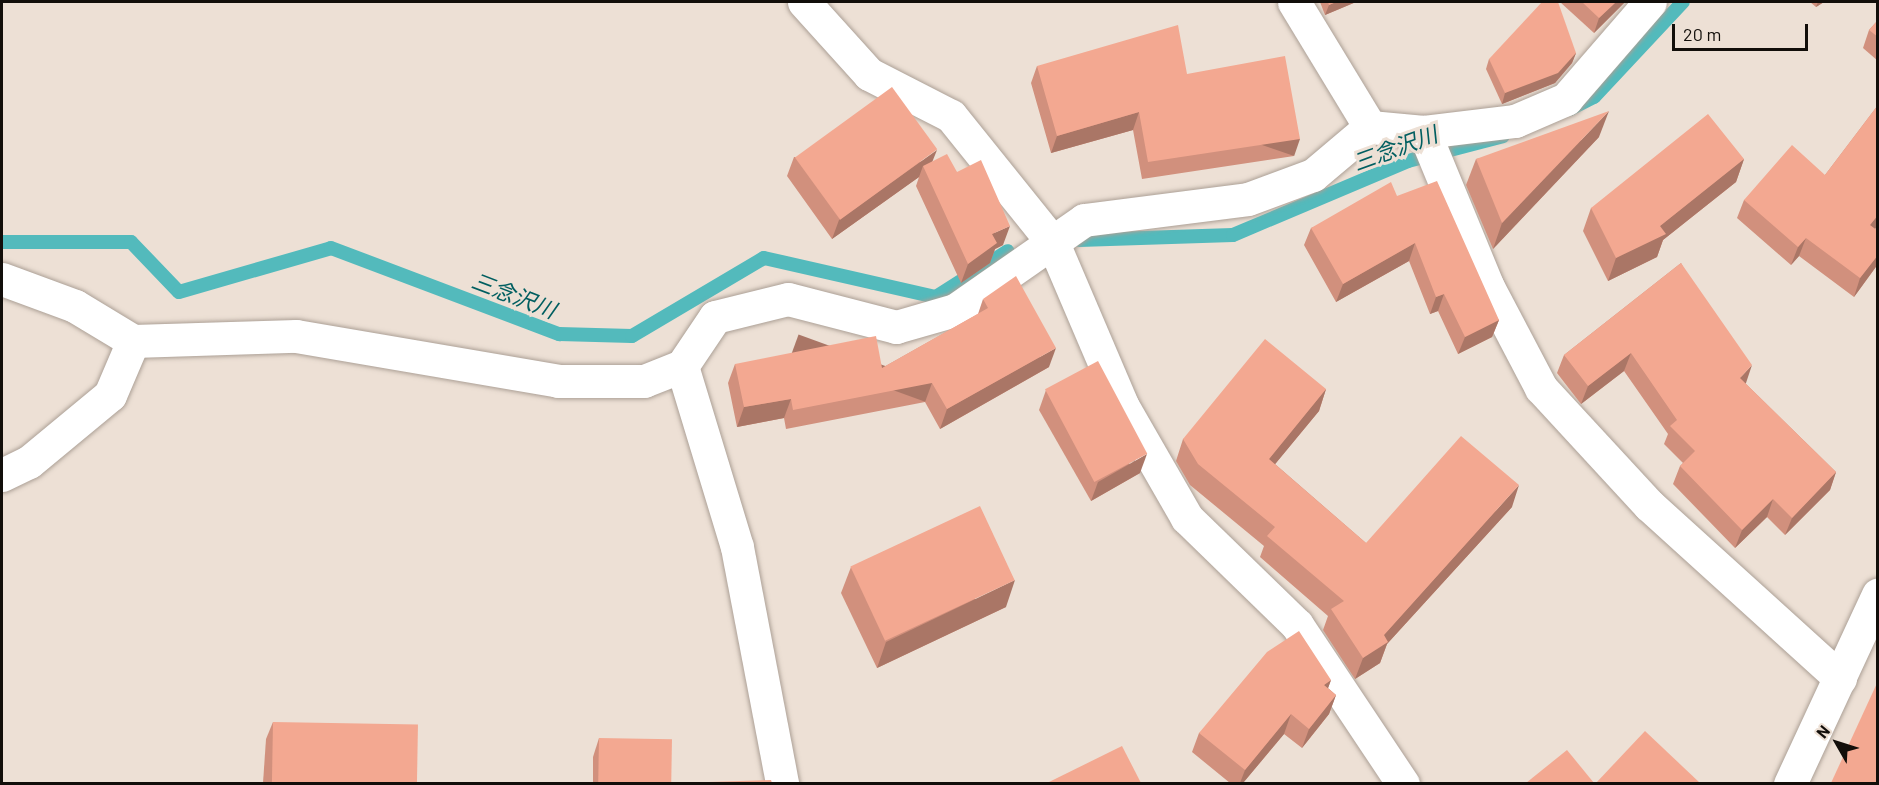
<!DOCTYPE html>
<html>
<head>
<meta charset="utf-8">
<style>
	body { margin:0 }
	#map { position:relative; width:1879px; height:785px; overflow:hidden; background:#ede0d5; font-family:Barlow,"Noto Sans JP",sans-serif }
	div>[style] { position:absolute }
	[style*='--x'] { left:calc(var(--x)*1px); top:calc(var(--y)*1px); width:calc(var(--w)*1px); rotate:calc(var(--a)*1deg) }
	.stream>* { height:14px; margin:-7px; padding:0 7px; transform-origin:7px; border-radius:7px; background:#53babc }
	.roads { filter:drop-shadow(0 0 2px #aca096) drop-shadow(0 0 2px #aca096) }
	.street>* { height:33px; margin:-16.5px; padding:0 16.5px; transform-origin:16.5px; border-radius:16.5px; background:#fff }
	.secondary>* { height:33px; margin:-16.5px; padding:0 16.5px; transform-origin:16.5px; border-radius:16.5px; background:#fff }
	.wall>* { inset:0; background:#d1907d }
	.shaded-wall>* { inset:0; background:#aa7666; transform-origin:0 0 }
	.building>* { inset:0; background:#f3a891; transform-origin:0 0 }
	span { translate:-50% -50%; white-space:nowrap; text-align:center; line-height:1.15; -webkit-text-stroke:6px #ede0d5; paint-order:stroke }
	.water-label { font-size:22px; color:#005e60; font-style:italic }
	.frame { position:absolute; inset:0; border:3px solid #120e0a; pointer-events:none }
	.north { position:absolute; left:1807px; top:713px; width:60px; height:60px; -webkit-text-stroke:4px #ede0d5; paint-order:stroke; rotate:309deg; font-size:16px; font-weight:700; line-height:24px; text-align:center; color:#120e0a }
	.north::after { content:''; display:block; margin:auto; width:21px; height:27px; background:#120e0a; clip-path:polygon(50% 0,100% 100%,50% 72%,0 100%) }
	.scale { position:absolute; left:1672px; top:24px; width:136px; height:27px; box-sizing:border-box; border:3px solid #120e0a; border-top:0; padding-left:8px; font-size:18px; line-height:21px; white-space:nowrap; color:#120e0a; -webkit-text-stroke:4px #ede0d5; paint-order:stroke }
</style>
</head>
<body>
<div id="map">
	<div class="stream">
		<i style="--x:1570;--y:109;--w:27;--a:-27"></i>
		<i style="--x:1594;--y:97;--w:130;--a:-46.9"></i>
		<i style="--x:1079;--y:240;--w:154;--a:-1.9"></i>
		<i style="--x:1233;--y:235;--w:190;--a:-22.9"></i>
		<i style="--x:1408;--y:161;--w:98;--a:-14.7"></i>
		<i style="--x:2;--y:242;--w:129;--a:0"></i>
		<i style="--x:131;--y:242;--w:69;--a:46.2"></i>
		<i style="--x:179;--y:292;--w:158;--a:-16.1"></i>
		<i style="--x:331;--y:248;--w:244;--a:20.7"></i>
		<i style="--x:559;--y:334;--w:73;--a:1.6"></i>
		<i style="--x:632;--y:336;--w:153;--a:-30.6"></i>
		<i style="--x:764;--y:258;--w:176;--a:12.8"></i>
		<i style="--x:936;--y:297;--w:85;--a:-32.6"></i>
	</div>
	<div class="roads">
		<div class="street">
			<i style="--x:804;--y:2;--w:97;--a:47.9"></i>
			<i style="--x:869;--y:74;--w:92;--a:27.1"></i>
			<i style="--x:951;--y:116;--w:163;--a:51.2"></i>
			<i style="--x:1053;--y:243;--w:176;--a:66.9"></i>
			<i style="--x:1122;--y:405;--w:130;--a:60.1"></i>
			<i style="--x:1187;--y:518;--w:153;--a:44.2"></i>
			<i style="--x:1297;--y:625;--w:191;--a:56.3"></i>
			<i style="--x:1294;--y:2;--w:146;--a:58.7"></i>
			<i style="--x:1424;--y:132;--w:168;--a:67.6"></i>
			<i style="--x:1488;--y:287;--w:114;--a:62.3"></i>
			<i style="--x:1541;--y:388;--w:159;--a:47.3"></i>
			<i style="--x:1649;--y:505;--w:258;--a:42.2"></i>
			<i style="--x:2;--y:279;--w:78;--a:20.3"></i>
			<i style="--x:75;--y:306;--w:68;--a:31.1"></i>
			<i style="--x:133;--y:341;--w:163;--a:-1.8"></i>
			<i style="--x:296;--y:336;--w:266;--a:9.7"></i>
			<i style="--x:558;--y:381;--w:86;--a:0"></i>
			<i style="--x:644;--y:381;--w:41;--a:-21.5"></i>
			<i style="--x:682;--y:366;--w:189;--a:73.1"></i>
			<i style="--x:737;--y:547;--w:241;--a:79.2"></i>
			<i style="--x:682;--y:366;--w:59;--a:-56"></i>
			<i style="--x:715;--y:317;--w:75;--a:-13.9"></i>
			<i style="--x:788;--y:299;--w:112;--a:14.5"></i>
			<i style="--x:896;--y:327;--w:61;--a:-16.1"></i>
			<i style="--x:955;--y:310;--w:157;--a:-34.9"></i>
			<i style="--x:1084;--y:220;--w:165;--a:-7.3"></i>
			<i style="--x:1248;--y:199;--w:69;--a:-20.3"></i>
			<i style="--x:1313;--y:175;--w:75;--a:-40.1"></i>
			<i style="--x:1370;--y:127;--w:54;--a:5.3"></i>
			<i style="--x:1424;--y:132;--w:92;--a:-6.9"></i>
			<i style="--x:1515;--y:121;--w:56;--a:-23.3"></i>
			<i style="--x:1566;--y:99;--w:128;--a:-49.1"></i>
			<i style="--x:2;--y:475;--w:30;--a:-26"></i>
			<i style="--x:29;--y:462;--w:105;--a:-39.6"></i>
			<i style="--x:110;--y:395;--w:59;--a:-66.9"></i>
		</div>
		<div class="secondary">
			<i style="--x:1790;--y:784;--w:209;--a:-65.1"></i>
		</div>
	</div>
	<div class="wall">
		<i style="clip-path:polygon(1320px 2px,1356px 2px,1325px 15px)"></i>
		<i style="clip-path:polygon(1560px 2px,1625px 2px,1594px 33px)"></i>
		<i style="clip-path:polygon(1810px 2px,1824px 2px,1816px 7px)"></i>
		<i style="clip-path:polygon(1878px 20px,1878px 61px,1863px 48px,1869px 30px)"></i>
		<i style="clip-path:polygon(1576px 53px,1572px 63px,1555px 83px,1502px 104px,1486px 69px,1489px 59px)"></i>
		<i style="clip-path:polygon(1037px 66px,1187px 74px,1294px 156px,1142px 179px,1133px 130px,1051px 153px,1031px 83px)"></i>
		<i style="clip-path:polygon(1878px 105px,1878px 225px,1875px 229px,1878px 231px,1878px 264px,1854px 297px,1799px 256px,1791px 265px,1737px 218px,1744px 200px,1825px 175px)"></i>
		<i style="clip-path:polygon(1599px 137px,1493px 249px,1466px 185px,1476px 159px)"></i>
		<i style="clip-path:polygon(794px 157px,932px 162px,957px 172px,1003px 245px,995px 249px,990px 263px,961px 283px,916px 186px,919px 177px,832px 239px,787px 176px)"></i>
		<i style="clip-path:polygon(1744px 159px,1736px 182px,1663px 240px,1657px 257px,1608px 281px,1583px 231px,1591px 208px)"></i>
		<i style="clip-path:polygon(1397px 196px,1499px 320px,1492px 337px,1458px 354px,1438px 311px,1430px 314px,1409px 261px,1336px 302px,1304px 245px,1311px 228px)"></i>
		<i style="clip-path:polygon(1681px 263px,1745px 383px,1836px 472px,1830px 490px,1785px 535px,1767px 517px,1735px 548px,1673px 484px,1680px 466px,1683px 463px,1664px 444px,1668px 434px,1624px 371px,1581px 404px,1557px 373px,1564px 355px)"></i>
		<i style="clip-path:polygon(983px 299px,1049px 367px,940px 429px,925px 402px,786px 429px,784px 418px,737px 427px,728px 383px,735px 364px,882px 368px,978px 314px)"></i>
		<i style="clip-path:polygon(1326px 389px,1319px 411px,1275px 464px,1366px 543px,1512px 507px,1387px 644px,1380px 663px,1355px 679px,1323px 630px,1328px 616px,1260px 557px,1264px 546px,1190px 485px,1176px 461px,1183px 439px)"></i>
		<i style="clip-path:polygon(1046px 390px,1140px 473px,1091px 501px,1039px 410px)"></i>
		<i style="clip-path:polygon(851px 567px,1006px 607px,877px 668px,841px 593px)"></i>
		<i style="clip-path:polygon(1331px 680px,1328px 688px,1336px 695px,1329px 714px,1302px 748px,1284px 734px,1243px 783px,1230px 783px,1192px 752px,1199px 733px)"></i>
		<i style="clip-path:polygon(273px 722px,419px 783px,263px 783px,266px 739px)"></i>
		<i style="clip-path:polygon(599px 738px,672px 783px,593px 783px,593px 757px)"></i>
	</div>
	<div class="shaded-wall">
		<i style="clip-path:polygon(1336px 2px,1356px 2px,1325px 15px,1329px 5px)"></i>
		<i style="clip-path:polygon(1616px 2px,1625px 2px,1594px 33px,1599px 18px)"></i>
		<i style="clip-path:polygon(1818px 2px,1824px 2px,1816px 7px)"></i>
		<i style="clip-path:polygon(1576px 53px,1572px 63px,1555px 83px,1502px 104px,1505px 93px)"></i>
		<i style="clip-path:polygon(1609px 111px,1599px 137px,1493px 249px,1502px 223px)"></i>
		<i style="clip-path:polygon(1139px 112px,1133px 130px,1051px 153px,1057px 136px)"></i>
		<i style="left:1300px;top:139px;width:18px;height:154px;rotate:109deg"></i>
		<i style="clip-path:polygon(937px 150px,929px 170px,923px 166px,919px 177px,832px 239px,839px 220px)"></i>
		<i style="clip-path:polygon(1744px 159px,1736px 182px,1663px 240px,1657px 257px,1608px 281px,1616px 258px,1660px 226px)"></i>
		<i style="clip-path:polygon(1878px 215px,1878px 225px,1864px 244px,1870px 225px)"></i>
		<i style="clip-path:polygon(1010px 226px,1003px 245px,995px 249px,990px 263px,961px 283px,968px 264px,992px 234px)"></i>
		<i style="clip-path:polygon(1806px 238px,1799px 256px,1791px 265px,1798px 247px)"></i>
		<i style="clip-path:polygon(1415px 243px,1409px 261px,1336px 302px,1343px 284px)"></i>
		<i style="clip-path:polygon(1878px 255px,1878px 264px,1854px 297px,1860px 278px)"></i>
		<i style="clip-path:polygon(1444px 294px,1438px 311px,1430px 314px,1436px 297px)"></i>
		<i style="clip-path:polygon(1499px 320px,1492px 337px,1458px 354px,1465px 337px)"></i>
		<i style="clip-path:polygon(1056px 348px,1049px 367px,940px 429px,947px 409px)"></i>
		<i style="clip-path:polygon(1631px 353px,1624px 371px,1581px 404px,1588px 386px)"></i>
		<i style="clip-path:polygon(1752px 365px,1746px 383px,1734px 396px,1740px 378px)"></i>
		<i style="left:932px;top:383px;width:20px;height:142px;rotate:110deg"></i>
		<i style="clip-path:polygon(1326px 389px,1319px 411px,1262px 480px,1269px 459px)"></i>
		<i style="clip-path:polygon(791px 399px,784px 418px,737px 427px,744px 407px)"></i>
		<i style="clip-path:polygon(1147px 454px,1140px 473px,1091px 501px,1098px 482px)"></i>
		<i style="clip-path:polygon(1836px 472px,1830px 490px,1785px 535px,1792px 518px)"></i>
		<i style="clip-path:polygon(1519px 485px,1512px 507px,1387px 644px,1380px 663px,1355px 679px,1363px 658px)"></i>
		<i style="clip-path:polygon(1773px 499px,1767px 517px,1735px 548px,1742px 530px)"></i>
		<i style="clip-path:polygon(1015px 580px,1006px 607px,877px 668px,886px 642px)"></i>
		<i style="clip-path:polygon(1331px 680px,1324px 699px,1324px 685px)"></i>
		<i style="clip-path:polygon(1336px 695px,1329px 714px,1302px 748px,1309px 729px)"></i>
		<i style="clip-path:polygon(1291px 714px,1284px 734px,1243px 783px,1240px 783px,1245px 770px)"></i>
	</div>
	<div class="building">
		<i style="clip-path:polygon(1328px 2px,1336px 2px,1329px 5px)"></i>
		<i style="clip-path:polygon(1542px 2px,1558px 2px,1576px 53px,1558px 73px,1505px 93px,1489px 59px)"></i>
		<i style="clip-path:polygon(1582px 2px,1616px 2px,1599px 18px)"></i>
		<i style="clip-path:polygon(1878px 20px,1878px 37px,1869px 30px)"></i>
		<i style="clip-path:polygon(1178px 25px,1187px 74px,1285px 56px,1300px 139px,1148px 162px,1139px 112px,1057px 136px,1037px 66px)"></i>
		<i style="left:892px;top:87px;width:77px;height:120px;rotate:54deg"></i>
		<i style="clip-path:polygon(1878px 105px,1878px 215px,1870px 225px,1878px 231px,1878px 255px,1860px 278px,1806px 238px,1798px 247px,1744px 200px,1792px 145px,1825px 175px)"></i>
		<i style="clip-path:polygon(1609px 111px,1502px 223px,1476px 159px)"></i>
		<i style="clip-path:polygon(1708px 114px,1744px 159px,1660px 226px,1666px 234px,1616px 258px,1591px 208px)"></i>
		<i style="clip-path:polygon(947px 154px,957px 172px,981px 160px,1010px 226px,992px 234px,997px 243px,968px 264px,923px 166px)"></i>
		<i style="clip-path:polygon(1437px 181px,1499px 320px,1465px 337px,1444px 294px,1436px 297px,1415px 243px,1343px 284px,1311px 228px,1391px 182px,1397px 196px)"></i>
		<i style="clip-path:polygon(1681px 263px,1752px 365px,1740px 378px,1836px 472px,1792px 518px,1773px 499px,1742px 530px,1680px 466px,1695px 451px,1670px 426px,1677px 420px,1631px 353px,1588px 386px,1564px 355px)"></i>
		<i style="clip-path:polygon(1016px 276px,1056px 348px,947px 409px,932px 383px,793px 410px,791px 399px,744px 407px,735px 364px,876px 336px,882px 368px,988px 308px,983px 299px)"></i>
		<i style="clip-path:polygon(1265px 339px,1326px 389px,1269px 459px,1366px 543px,1461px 436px,1519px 485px,1384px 635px,1388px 642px,1363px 658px,1331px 609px,1344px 601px,1267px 536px,1275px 527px,1198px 464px,1183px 439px)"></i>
		<i style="left:1098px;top:361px;width:105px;height:60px;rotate:62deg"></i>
		<i style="left:980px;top:506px;width:82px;height:143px;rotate:65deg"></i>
		<i style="clip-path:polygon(1299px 631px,1331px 680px,1324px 685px,1336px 695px,1309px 729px,1291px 714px,1245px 770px,1199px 733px,1267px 652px)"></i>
		<i style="clip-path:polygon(1878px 681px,1878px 783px,1831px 783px)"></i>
		<i style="left:273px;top:722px;width:145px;height:61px;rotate:1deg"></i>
		<i style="clip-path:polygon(1645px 731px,1700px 783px,1596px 783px)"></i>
		<i style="left:599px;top:738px;width:73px;height:45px;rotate:1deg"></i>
		<i style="clip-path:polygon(1122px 746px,1141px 783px,1047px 783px)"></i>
		<i style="clip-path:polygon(1567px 750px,1594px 783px,1526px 783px)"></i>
		<i style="clip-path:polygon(771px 780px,772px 783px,677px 783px)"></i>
	</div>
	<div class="water-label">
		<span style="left:1395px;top:148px;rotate:-20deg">三念沢川</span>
		<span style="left:514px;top:295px;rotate:21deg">三念沢川</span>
	</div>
	<div class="frame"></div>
	<div class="north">N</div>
	<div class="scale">20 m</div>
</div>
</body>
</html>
